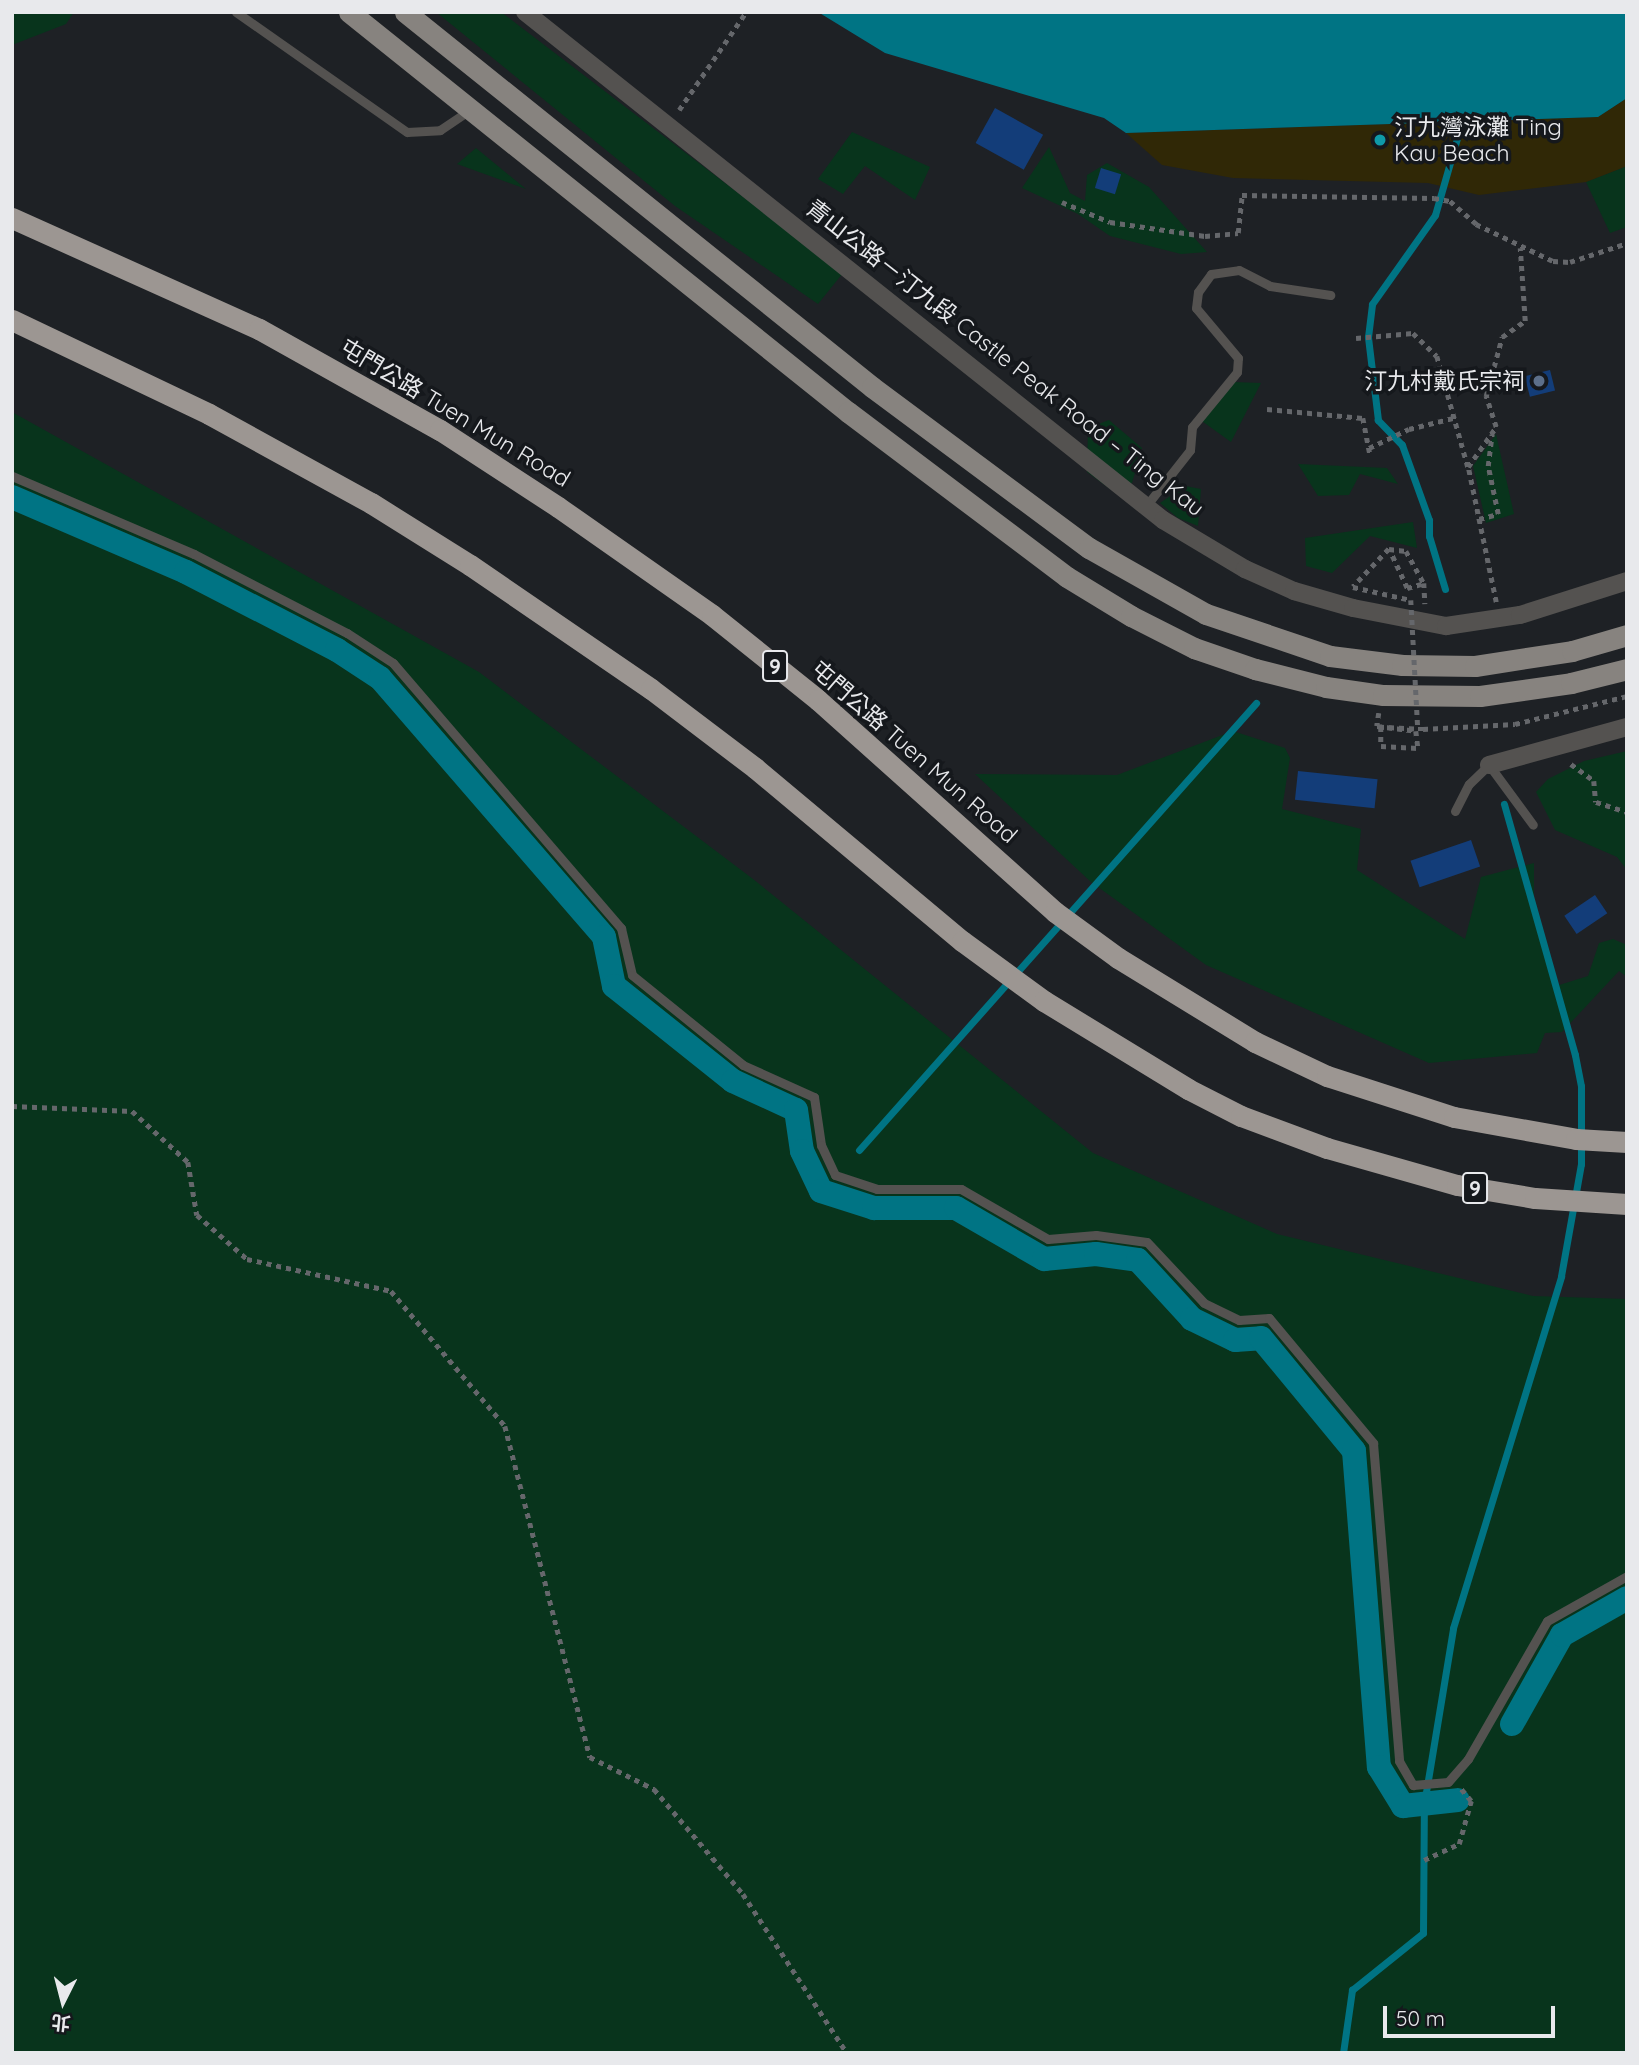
<!DOCTYPE html>
<html>
<head>
<meta charset="utf-8">
<style>
	body { margin:0 }
	#map { position:relative; width:1639px; height:2065px; overflow:hidden; background:#1e2125; font-family:Quicksand,"Noto Sans TC",sans-serif }
	div>[style] { position:absolute }
	[style*='--x'] { left:calc(var(--x)*1px); top:calc(var(--y)*1px); width:calc(var(--w)*1px); rotate:calc(var(--a)*1deg) }
	.green>* { inset:0; background:#08341c }
	.sand>* { inset:0; background:#302806 }
	.water>* { inset:0; background:#007484 }
	.stream>* { height:7px; margin:-3.5px; padding:0 3.5px; transform-origin:3.5px; border-radius:3.5px; background:#007484 }
	.canal>* { height:24px; margin:-12px; padding:0 12px; transform-origin:12px; border-radius:12px; background:#007484 }
	.building>* { inset:0; background:#133d79; transform-origin:0 0 }
	.path>* { height:4.5px; margin-top:-2.25px; transform-origin:0; background:repeating-linear-gradient(90deg,#65676b 0 5px,transparent 0 10px) }
	.lane>* { height:9px; margin:-4.5px; padding:0 4.5px; transform-origin:4.5px; border-radius:4.5px; background:#545250 }
	.street>* { height:18px; margin:-9px; padding:0 9px; transform-origin:9px; border-radius:9px; background:#545250 }
	.primary>* { height:21px; margin:-10.5px; padding:0 10.5px; transform-origin:10.5px; border-radius:10.5px; background:#87837f }
	.highway>* { height:21px; margin:-10.5px; padding:0 10.5px; transform-origin:10.5px; border-radius:10.5px; background:#9c9692 }
	.path-bridge>* { height:4.5px; margin-top:-2.25px; transform-origin:0; background:repeating-linear-gradient(90deg,#65676b 0 5px,transparent 0 10px) }
	.dots>* { width:19px; height:19px; translate:-50% -50%; box-sizing:border-box; border:4px solid #15181c; border-radius:50% }
	span { translate:-50% -50%; white-space:nowrap; text-align:center; line-height:1.15; -webkit-text-stroke:7px #15181c; paint-order:stroke }
	.shield-label span { padding:2px 5px; background:#15181c; border:2px solid; border-radius:5px; -webkit-text-stroke-width:0 }
	.shield-label { font-size:21px; color:#e8e9ec; font-weight:700 }
	.poi-label { font-size:23px; color:#e8e9ec }
	.left { translate:0 -50%; text-align:left }
	.right { translate:-100% -50%; text-align:right }
	.street-label { font-size:23px; color:#e8e9ec }
	.frame { position:absolute; inset:0; border:14px solid #e8e9ec; pointer-events:none }
	.north { position:absolute; left:28px; top:1967px; width:70px; height:70px; -webkit-text-stroke:5px #15181c; paint-order:stroke; rotate:186deg; font-size:19px; font-weight:700; line-height:28px; text-align:center; color:#e8e9ec }
	.north::after { content:''; display:block; margin:auto; width:24px; height:32px; background:#e8e9ec; clip-path:polygon(50% 0,100% 100%,50% 72%,0 100%) }
	.scale { position:absolute; left:1383px; top:2006px; width:172px; height:32px; box-sizing:border-box; border:4px solid #e8e9ec; border-top:0; padding-left:9px; font-size:21px; line-height:24px; white-space:nowrap; color:#e8e9ec; -webkit-text-stroke:5px #15181c; paint-order:stroke }
</style>
</head>
<body>
<div id="map">
	<div class="green">
		<i style="clip-path:polygon(12px 12px,74px 12px,66px 24px,12px 45px)"></i>
		<i style="clip-path:polygon(436px 12px,501px 12px,843px 273px,818px 304px,675px 206px)"></i>
		<i style="clip-path:polygon(852px 132px,930px 167px,915px 200px,865px 166px,843px 194px,818px 179px)"></i>
		<i style="clip-path:polygon(1049px 147px,1070px 193px,1085px 201px,1087px 175px,1107px 163px,1149px 187px,1207px 252px,1181px 254px,1110px 236px,1078px 214px,1022px 188px)"></i>
		<i style="clip-path:polygon(476px 148px,526px 189px,457px 164px)"></i>
		<i style="clip-path:polygon(1627px 166px,1627px 227px,1610px 233px,1586px 182px)"></i>
		<i style="clip-path:polygon(1233px 382px,1261px 383px,1231px 442px,1199px 419px)"></i>
		<i style="clip-path:polygon(12px 412px,479px 672px,753px 879px,1093px 1153px,1277px 1234px,1533px 1296px,1627px 1299px,1627px 2053px,12px 2053px)"></i>
		<i style="clip-path:polygon(1109px 420px,1142px 448px,1132px 483px,1110px 489px,1087px 472px,1088px 428px)"></i>
		<i style="clip-path:polygon(1496px 434px,1514px 514px,1486px 523px,1473px 466px)"></i>
		<i style="clip-path:polygon(1298px 464px,1387px 468px,1398px 484px,1360px 474px,1349px 495px,1318px 496px)"></i>
		<i style="clip-path:polygon(1185px 486px,1201px 489px,1198px 526px,1178px 518px,1160px 503px)"></i>
		<i style="clip-path:polygon(1413px 522px,1417px 548px,1370px 536px,1332px 573px,1306px 566px,1305px 538px)"></i>
		<i style="clip-path:polygon(1233px 731px,1285px 748px,1290px 758px,1282px 809px,1361px 829px,1357px 870px,1465px 939px,1481px 877px,1534px 863px,1534px 919px,1556px 986px,1588px 976px,1599px 943px,1613px 939px,1627px 945px,1627px 977px,1619px 971px,1562px 1032px,1545px 1033px,1537px 1053px,1429px 1063px,1206px 965px,1091px 882px,975px 774px,1117px 775px)"></i>
		<i style="clip-path:polygon(1627px 751px,1627px 870px,1617px 857px,1555px 830px,1536px 792px,1548px 779px,1584px 761px)"></i>
	</div>
	<div class="sand">
		<i style="clip-path:polygon(1627px 98px,1627px 166px,1586px 182px,1479px 195px,1428px 183px,1233px 178px,1162px 165px,1126px 133px,1598px 117px)"></i>
	</div>
	<div class="water">
		<i style="clip-path:polygon(818px 12px,1627px 12px,1627px 98px,1598px 117px,1126px 133px,1104px 118px,885px 53px)"></i>
	</div>
	<div class="stream">
		<i style="--x:1445;--y:589;--w:55;--a:-106.8"></i>
		<i style="--x:1429;--y:536;--w:16;--a:-90"></i>
		<i style="--x:1429;--y:520;--w:80;--a:-109.8"></i>
		<i style="--x:1402;--y:445;--w:35;--a:-134"></i>
		<i style="--x:1378;--y:420;--w:84;--a:-96.9"></i>
		<i style="--x:1368;--y:337;--w:33;--a:-83"></i>
		<i style="--x:1372;--y:304;--w:109;--a:-54.7"></i>
		<i style="--x:1435;--y:215;--w:105;--a:-74"></i>
		<i style="--x:859;--y:1150;--w:598;--a:-48.39"></i>
		<i style="--x:1343;--y:2053;--w:64;--a:-81.9"></i>
		<i style="--x:1352;--y:1990;--w:91;--a:-38.8"></i>
		<i style="--x:1423;--y:1933;--w:129;--a:-89.6"></i>
		<i style="--x:1424;--y:1804;--w:178;--a:-80.6"></i>
		<i style="--x:1453;--y:1628;--w:368;--a:-72.9"></i>
		<i style="--x:1561;--y:1276;--w:114;--a:-79.9"></i>
		<i style="--x:1581;--y:1164;--w:78;--a:-90"></i>
		<i style="--x:1581;--y:1086;--w:32;--a:-101"></i>
		<i style="--x:1575;--y:1055;--w:261;--a:-105.8"></i>
	</div>
	<div class="canal">
		<i style="--x:12;--y:497;--w:189;--a:23.3"></i>
		<i style="--x:186;--y:572;--w:170;--a:27.3"></i>
		<i style="--x:337;--y:650;--w:51;--a:33.1"></i>
		<i style="--x:380;--y:678;--w:342;--a:49.1"></i>
		<i style="--x:604;--y:937;--w:50;--a:78.5"></i>
		<i style="--x:614;--y:986;--w:152;--a:38.6"></i>
		<i style="--x:733;--y:1081;--w:69;--a:24.7"></i>
		<i style="--x:796;--y:1110;--w:41;--a:81.7"></i>
		<i style="--x:802;--y:1151;--w:44;--a:64.6"></i>
		<i style="--x:821;--y:1191;--w:56;--a:17.8"></i>
		<i style="--x:874;--y:1208;--w:82;--a:0"></i>
		<i style="--x:956;--y:1208;--w:102;--a:30.1"></i>
		<i style="--x:1044;--y:1259;--w:52;--a:-5.5"></i>
		<i style="--x:1096;--y:1254;--w:42;--a:8.1"></i>
		<i style="--x:1138;--y:1260;--w:80;--a:47.5"></i>
		<i style="--x:1192;--y:1319;--w:48;--a:26"></i>
		<i style="--x:1235;--y:1340;--w:26;--a:-4"></i>
		<i style="--x:1261;--y:1338;--w:146;--a:50.5"></i>
		<i style="--x:1354;--y:1451;--w:317;--a:85.5"></i>
		<i style="--x:1379;--y:1767;--w:46;--a:58.4"></i>
		<i style="--x:1403;--y:1806;--w:55;--a:-6.2"></i>
		<i style="--x:1512;--y:1724;--w:102;--a:-60.7"></i>
		<i style="--x:1562;--y:1635;--w:75;--a:-29.6"></i>
	</div>
	<div class="building">
		<i style="left:995px;top:108px;width:55px;height:40px;rotate:29deg"></i>
		<i style="left:1101px;top:168px;width:21px;height:21px;rotate:17deg"></i>
		<i style="left:1550px;top:370px;width:21px;height:26px;rotate:76deg"></i>
		<i style="left:1298px;top:771px;width:80px;height:29px;rotate:6deg"></i>
		<i style="left:1471px;top:840px;width:28px;height:64px;rotate:71deg"></i>
		<i style="left:1595px;top:895px;width:22px;height:37px;rotate:56deg"></i>
	</div>
	<div class="path">
		<i style="--x:679;--y:110;--w:119;--a:-55.6"></i>
		<i style="--x:1062;--y:202;--w:52;--a:22.6"></i>
		<i style="--x:1110;--y:222;--w:96;--a:8.4"></i>
		<i style="--x:1205;--y:236;--w:33;--a:-5"></i>
		<i style="--x:1238;--y:233;--w:38;--a:-84"></i>
		<i style="--x:1242;--y:195;--w:192;--a:0.9"></i>
		<i style="--x:1434;--y:198;--w:16;--a:11"></i>
		<i style="--x:1450;--y:201;--w:35;--a:41"></i>
		<i style="--x:1476;--y:224;--w:85;--a:25.7"></i>
		<i style="--x:1553;--y:261;--w:17;--a:3"></i>
		<i style="--x:1570;--y:262;--w:60;--a:-18.4"></i>
		<i style="--x:1356;--y:338;--w:57;--a:-5"></i>
		<i style="--x:1413;--y:333;--w:33;--a:44"></i>
		<i style="--x:1437;--y:356;--w:115;--a:74.4"></i>
		<i style="--x:1267;--y:409;--w:96;--a:5.4"></i>
		<i style="--x:1363;--y:418;--w:37;--a:79"></i>
		<i style="--x:1369;--y:448;--w:44;--a:-25.4"></i>
		<i style="--x:1409;--y:429;--w:49;--a:-14"></i>
		<i style="--x:1479;--y:519;--w:20;--a:-15"></i>
		<i style="--x:1498;--y:514;--w:49;--a:-101.8"></i>
		<i style="--x:1488;--y:466;--w:32;--a:-83"></i>
		<i style="--x:1389;--y:549;--w:17;--a:7"></i>
		<i style="--x:1406;--y:551;--w:37;--a:61"></i>
		<i style="--x:1407;--y:588;--w:18;--a:-16"></i>
		<i style="--x:1424;--y:583;--w:21;--a:87"></i>
		<i style="--x:1496;--y:602;--w:138;--a:-101.7"></i>
		<i style="--x:1468;--y:467;--w:49;--a:-55"></i>
		<i style="--x:1496;--y:427;--w:33;--a:-108"></i>
		<i style="--x:1486;--y:396;--w:61;--a:-74.8"></i>
		<i style="--x:1502;--y:337;--w:28;--a:-35"></i>
		<i style="--x:1525;--y:321;--w:73;--a:-93.9"></i>
		<i style="--x:1379;--y:713;--w:13;--a:99"></i>
		<i style="--x:1377;--y:726;--w:39;--a:7"></i>
		<i style="--x:1416;--y:731;--w:17;--a:83"></i>
		<i style="--x:1423;--y:729;--w:92;--a:-3.1"></i>
		<i style="--x:1515;--y:724;--w:115;--a:-14"></i>
		<i style="--x:1571;--y:764;--w:29;--a:36"></i>
		<i style="--x:1594;--y:781;--w:21;--a:85"></i>
		<i style="--x:1596;--y:802;--w:33;--a:18"></i>
		<i style="--x:12;--y:1106;--w:120;--a:2.4"></i>
		<i style="--x:132;--y:1111;--w:76;--a:42.3"></i>
		<i style="--x:188;--y:1162;--w:54;--a:80.4"></i>
		<i style="--x:197;--y:1215;--w:67;--a:41.3"></i>
		<i style="--x:247;--y:1259;--w:148;--a:12.5"></i>
		<i style="--x:391;--y:1291;--w:177;--a:49.8"></i>
		<i style="--x:505;--y:1426;--w:342;--a:75.6"></i>
		<i style="--x:590;--y:1757;--w:72;--a:26.6"></i>
		<i style="--x:654;--y:1789;--w:138;--a:49.7"></i>
		<i style="--x:743;--y:1894;--w:190;--a:56.8"></i>
		<i style="--x:1424;--y:1860;--w:38;--a:-25"></i>
		<i style="--x:1459;--y:1844;--w:45;--a:-74.4"></i>
		<i style="--x:1471;--y:1801;--w:17;--a:-130"></i>
	</div>
	<div class="lane">
		<i style="--x:236;--y:12;--w:209;--a:35.1"></i>
		<i style="--x:407;--y:132;--w:33;--a:-3"></i>
		<i style="--x:440;--y:130;--w:36;--a:-34"></i>
		<i style="--x:12;--y:476;--w:198;--a:23.2"></i>
		<i style="--x:194;--y:554;--w:172;--a:27.3"></i>
		<i style="--x:347;--y:633;--w:55;--a:33.1"></i>
		<i style="--x:393;--y:663;--w:350;--a:49.3"></i>
		<i style="--x:621;--y:928;--w:48;--a:76.8"></i>
		<i style="--x:632;--y:975;--w:143;--a:39"></i>
		<i style="--x:743;--y:1065;--w:78;--a:24.3"></i>
		<i style="--x:814;--y:1097;--w:49;--a:81.7"></i>
		<i style="--x:821;--y:1145;--w:33;--a:65"></i>
		<i style="--x:835;--y:1175;--w:44;--a:18.4"></i>
		<i style="--x:877;--y:1189;--w:84;--a:0"></i>
		<i style="--x:961;--y:1189;--w:100;--a:29.9"></i>
		<i style="--x:1048;--y:1239;--w:48;--a:-4.8"></i>
		<i style="--x:1096;--y:1235;--w:51;--a:7.8"></i>
		<i style="--x:1147;--y:1242;--w:83;--a:46.9"></i>
		<i style="--x:1204;--y:1303;--w:39;--a:26"></i>
		<i style="--x:1239;--y:1320;--w:30;--a:-4"></i>
		<i style="--x:1269;--y:1318;--w:163;--a:50.2"></i>
		<i style="--x:1373;--y:1443;--w:319;--a:85.3"></i>
		<i style="--x:1399;--y:1761;--w:28;--a:60"></i>
		<i style="--x:1413;--y:1785;--w:35;--a:-5"></i>
		<i style="--x:1448;--y:1782;--w:30;--a:-49"></i>
		<i style="--x:1468;--y:1759;--w:159;--a:-60.2"></i>
		<i style="--x:1547;--y:1621;--w:92;--a:-29.4"></i>
		<i style="--x:1146;--y:506;--w:71;--a:-51.8"></i>
		<i style="--x:1190;--y:450;--w:23;--a:-85"></i>
		<i style="--x:1192;--y:427;--w:71;--a:-50.7"></i>
		<i style="--x:1237;--y:372;--w:14;--a:-86"></i>
		<i style="--x:1238;--y:358;--w:65;--a:-130"></i>
		<i style="--x:1196;--y:308;--w:16;--a:-83"></i>
		<i style="--x:1198;--y:292;--w:22;--a:-54"></i>
		<i style="--x:1211;--y:274;--w:28;--a:-8"></i>
		<i style="--x:1239;--y:270;--w:35;--a:27"></i>
		<i style="--x:1270;--y:286;--w:61;--a:8.5"></i>
		<i style="--x:1455;--y:811;--w:30;--a:-63"></i>
		<i style="--x:1469;--y:784;--w:28;--a:-44"></i>
		<i style="--x:1489;--y:765;--w:74;--a:53.7"></i>
	</div>
	<div class="street">
		<i style="--x:525;--y:12;--w:816;--a:38.53"></i>
		<i style="--x:1163;--y:520;--w:96;--a:30.9"></i>
		<i style="--x:1245;--y:569;--w:54;--a:24.2"></i>
		<i style="--x:1294;--y:591;--w:61;--a:16.1"></i>
		<i style="--x:1353;--y:608;--w:95;--a:11"></i>
		<i style="--x:1446;--y:626;--w:75;--a:-8.5"></i>
		<i style="--x:1520;--y:615;--w:112;--a:-17.6"></i>
		<i style="--x:1489;--y:765;--w:143;--a:-15.4"></i>
	</div>
	<div class="primary">
		<i style="--x:349;--y:12;--w:640;--a:38.72"></i>
		<i style="--x:848;--y:412;--w:274;--a:37"></i>
		<i style="--x:1067;--y:577;--w:75;--a:31.4"></i>
		<i style="--x:1131;--y:616;--w:71;--a:26.9"></i>
		<i style="--x:1194;--y:648;--w:65;--a:19"></i>
		<i style="--x:1255;--y:669;--w:73;--a:14.2"></i>
		<i style="--x:1326;--y:687;--w:58;--a:8"></i>
		<i style="--x:1383;--y:695;--w:97;--a:0.6"></i>
		<i style="--x:1480;--y:696;--w:92;--a:-8.1"></i>
		<i style="--x:1571;--y:683;--w:58;--a:-14"></i>
		<i style="--x:405;--y:12;--w:599;--a:38.76"></i>
		<i style="--x:872;--y:387;--w:270;--a:36.6"></i>
		<i style="--x:1089;--y:548;--w:134;--a:29.4"></i>
		<i style="--x:1206;--y:614;--w:131;--a:18.7"></i>
		<i style="--x:1330;--y:656;--w:73;--a:7.1"></i>
		<i style="--x:1402;--y:665;--w:73;--a:0.8"></i>
		<i style="--x:1475;--y:666;--w:98;--a:-8.8"></i>
		<i style="--x:1572;--y:651;--w:57;--a:-16.2"></i>
	</div>
	<div class="highway">
		<i style="--x:12;--y:218;--w:271;--a:24.2"></i>
		<i style="--x:259;--y:329;--w:207;--a:29.2"></i>
		<i style="--x:440;--y:430;--w:141;--a:33.1"></i>
		<i style="--x:558;--y:507;--w:188;--a:35"></i>
		<i style="--x:712;--y:615;--w:136;--a:38.7"></i>
		<i style="--x:818;--y:700;--w:318;--a:41.8"></i>
		<i style="--x:1055;--y:912;--w:78;--a:36.1"></i>
		<i style="--x:1118;--y:958;--w:161;--a:31.5"></i>
		<i style="--x:1255;--y:1042;--w:80;--a:25.3"></i>
		<i style="--x:1327;--y:1076;--w:133;--a:17.9"></i>
		<i style="--x:1454;--y:1117;--w:124;--a:10.2"></i>
		<i style="--x:1576;--y:1139;--w:51;--a:3.4"></i>
		<i style="--x:12;--y:320;--w:218;--a:25.5"></i>
		<i style="--x:209;--y:414;--w:185;--a:28.8"></i>
		<i style="--x:371;--y:503;--w:117;--a:32.1"></i>
		<i style="--x:470;--y:565;--w:219;--a:34.4"></i>
		<i style="--x:651;--y:689;--w:131;--a:37.2"></i>
		<i style="--x:755;--y:768;--w:270;--a:39.9"></i>
		<i style="--x:962;--y:941;--w:102;--a:36.2"></i>
		<i style="--x:1044;--y:1001;--w:169;--a:31.4"></i>
		<i style="--x:1188;--y:1089;--w:59;--a:27"></i>
		<i style="--x:1241;--y:1116;--w:92;--a:20.4"></i>
		<i style="--x:1327;--y:1148;--w:135;--a:15.9"></i>
		<i style="--x:1457;--y:1185;--w:79;--a:9.5"></i>
		<i style="--x:1535;--y:1198;--w:92;--a:3.7"></i>
	</div>
	<div class="path-bridge">
		<i style="--x:1407;--y:588;--w:43;--a:-114.8"></i>
		<i style="--x:1389;--y:549;--w:52;--a:133.5"></i>
		<i style="--x:1353;--y:587;--w:59;--a:12.6"></i>
		<i style="--x:1411;--y:600;--w:129;--a:86.9"></i>
		<i style="--x:1418;--y:729;--w:5;--a:0"></i>
		<i style="--x:1414;--y:729;--w:33;--a:-177"></i>
		<i style="--x:1381;--y:727;--w:19;--a:90"></i>
		<i style="--x:1381;--y:746;--w:37;--a:3"></i>
	</div>
	<div class="dots">
		<i style="left:1380px;top:140px;background:#0f9aa8"></i>
		<i style="left:1539px;top:381px;background:#5c6f8a"></i>
	</div>
	<div class="shield-label">
		<span style="left:775px;top:666px">9</span>
		<span style="left:1475px;top:1188px">9</span>
	</div>
	<div class="poi-label">
		<span class="left" style="left:1394px;top:140px">汀九灣泳灘 Ting<br>Kau Beach</span>
		<span class="right" style="left:1525px;top:381px">汀九村戴氏宗祠</span>
	</div>
	<div class="street-label">
		<span style="left:1005px;top:358px;rotate:38deg">青山公路－汀九段 Castle Peak Road – Ting Kau</span>
		<span style="left:455px;top:413px;rotate:31deg">屯門公路 Tuen Mun Road</span>
		<span style="left:914px;top:752px;rotate:41deg">屯門公路 Tuen Mun Road</span>
	</div>
	<div class="frame"></div>
	<div class="north">北</div>
	<div class="scale">50 m</div>
</div>
</body>
</html>
